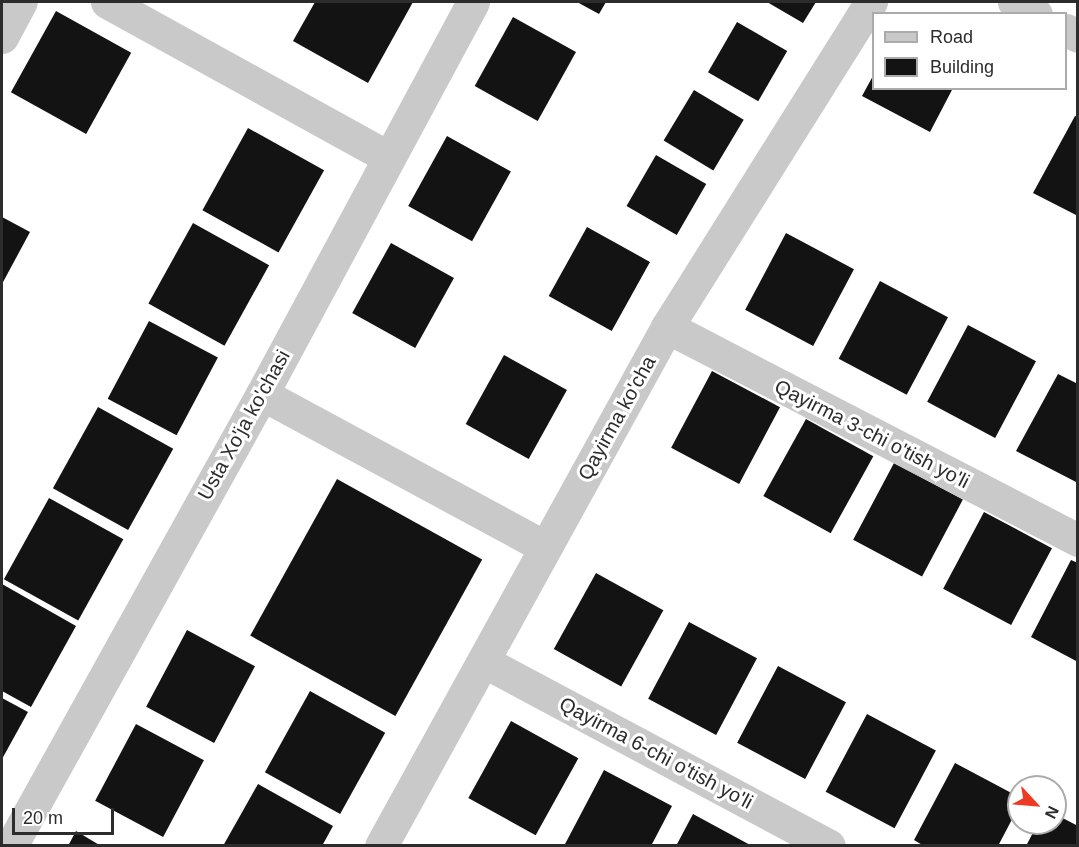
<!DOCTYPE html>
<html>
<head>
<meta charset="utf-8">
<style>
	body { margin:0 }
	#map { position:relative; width:1079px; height:847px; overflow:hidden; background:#fff; font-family:Arial,sans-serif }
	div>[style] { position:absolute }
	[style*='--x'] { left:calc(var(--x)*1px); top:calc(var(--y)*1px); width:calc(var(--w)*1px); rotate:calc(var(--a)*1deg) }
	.building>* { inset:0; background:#131313; transform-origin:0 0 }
	.minor>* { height:33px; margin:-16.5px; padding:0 16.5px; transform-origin:16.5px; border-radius:16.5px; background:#c9c9c9 }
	span { translate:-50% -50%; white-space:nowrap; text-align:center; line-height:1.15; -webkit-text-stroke:6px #fff; paint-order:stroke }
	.street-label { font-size:20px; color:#2c2c2c }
	.frame { position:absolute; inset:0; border:3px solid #2c2c2c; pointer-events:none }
	.legend { position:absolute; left:872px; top:12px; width:195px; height:78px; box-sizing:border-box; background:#fff; border:2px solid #ababab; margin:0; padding:8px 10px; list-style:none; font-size:18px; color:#2c2c2c }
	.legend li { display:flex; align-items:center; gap:12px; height:30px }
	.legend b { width:30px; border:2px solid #ababab }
	.north { position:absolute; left:1007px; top:775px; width:60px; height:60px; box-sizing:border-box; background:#fff; border:2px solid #ababab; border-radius:50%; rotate:116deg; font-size:16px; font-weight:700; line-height:24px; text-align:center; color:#2c2c2c }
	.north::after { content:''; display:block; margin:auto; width:21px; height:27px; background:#ec3a24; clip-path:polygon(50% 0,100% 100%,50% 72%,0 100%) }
	.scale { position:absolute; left:12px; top:808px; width:102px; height:27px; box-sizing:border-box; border:3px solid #2c2c2c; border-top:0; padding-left:8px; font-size:18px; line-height:21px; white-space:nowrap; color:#2c2c2c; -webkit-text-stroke:4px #fff; paint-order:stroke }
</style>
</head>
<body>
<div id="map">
	<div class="building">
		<i style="clip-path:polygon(315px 2px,413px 2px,368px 83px,293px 41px)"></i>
		<i style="clip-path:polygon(577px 2px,606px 2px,599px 14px)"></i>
		<i style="clip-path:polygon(767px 2px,816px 2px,803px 23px)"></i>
		<i style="left:56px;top:11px;width:86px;height:93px;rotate:29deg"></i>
		<i style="left:513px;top:17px;width:72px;height:79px;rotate:29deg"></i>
		<i style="left:737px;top:22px;width:58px;height:58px;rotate:30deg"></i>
		<i style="clip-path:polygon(874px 74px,874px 88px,953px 88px,930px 132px,862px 96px)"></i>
		<i style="left:694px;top:90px;width:58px;height:59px;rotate:31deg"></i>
		<i style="clip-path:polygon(1075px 116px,1078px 117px,1078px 216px,1033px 193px)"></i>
		<i style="left:248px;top:128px;width:87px;height:94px;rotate:29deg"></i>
		<i style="left:447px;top:136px;width:73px;height:80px;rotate:29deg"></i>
		<i style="left:656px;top:155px;width:58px;height:59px;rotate:30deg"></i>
		<i style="clip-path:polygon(2px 217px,30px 232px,2px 284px)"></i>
		<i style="left:193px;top:223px;width:87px;height:92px;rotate:29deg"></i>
		<i style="left:587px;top:227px;width:72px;height:79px;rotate:29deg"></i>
		<i style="left:786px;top:233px;width:77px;height:87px;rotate:28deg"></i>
		<i style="left:391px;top:243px;width:72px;height:80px;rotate:29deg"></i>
		<i style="left:880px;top:281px;width:77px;height:88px;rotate:28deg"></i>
		<i style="left:149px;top:321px;width:78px;height:88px;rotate:28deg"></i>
		<i style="left:968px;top:325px;width:77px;height:87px;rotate:28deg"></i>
		<i style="left:504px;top:355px;width:72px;height:79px;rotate:29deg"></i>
		<i style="left:712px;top:371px;width:77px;height:87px;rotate:28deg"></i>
		<i style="clip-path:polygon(1058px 374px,1078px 384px,1078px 483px,1016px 451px)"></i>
		<i style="left:98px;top:407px;width:86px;height:93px;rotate:29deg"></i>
		<i style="left:806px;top:419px;width:77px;height:88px;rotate:29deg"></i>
		<i style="left:894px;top:463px;width:78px;height:87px;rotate:28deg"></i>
		<i style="left:337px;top:479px;width:166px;height:179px;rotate:29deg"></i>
		<i style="left:49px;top:498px;width:85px;height:93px;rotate:29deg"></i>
		<i style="left:984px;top:512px;width:77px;height:87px;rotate:28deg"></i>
		<i style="clip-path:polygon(1071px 560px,1078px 563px,1078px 662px,1031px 637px)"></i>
		<i style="left:596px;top:573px;width:77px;height:87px;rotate:29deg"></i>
		<i style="clip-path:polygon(2px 584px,76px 626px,31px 707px,2px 691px)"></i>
		<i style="left:689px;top:622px;width:77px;height:87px;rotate:28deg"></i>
		<i style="left:187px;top:630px;width:77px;height:87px;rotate:28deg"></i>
		<i style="left:778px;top:666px;width:77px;height:87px;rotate:28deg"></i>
		<i style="left:310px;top:691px;width:86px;height:93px;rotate:29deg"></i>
		<i style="clip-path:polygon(2px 698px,28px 712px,2px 759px)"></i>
		<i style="left:867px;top:714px;width:78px;height:88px;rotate:28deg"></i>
		<i style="left:511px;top:721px;width:77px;height:88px;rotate:29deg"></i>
		<i style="left:136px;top:724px;width:77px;height:87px;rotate:28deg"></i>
		<i style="clip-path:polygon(955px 763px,1019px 797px,1019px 806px,998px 846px,924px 846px,914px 840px)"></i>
		<i style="clip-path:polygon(604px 770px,672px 806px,651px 846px,564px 846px)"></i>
		<i style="clip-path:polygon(258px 784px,333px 826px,322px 846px,223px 846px)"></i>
		<i style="clip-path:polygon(693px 814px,752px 846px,676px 846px)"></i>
		<i style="clip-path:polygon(1055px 814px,1078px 826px,1078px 846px,1026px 846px,1038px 823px,1055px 823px)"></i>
		<i style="clip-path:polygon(76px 831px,101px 846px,68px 846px)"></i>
	</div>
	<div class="minor">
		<i style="--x:107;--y:2;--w:321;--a:28.9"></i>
		<i style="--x:1014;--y:2;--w:25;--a:29"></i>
		<i style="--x:1066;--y:30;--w:13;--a:27"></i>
		<i style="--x:2;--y:37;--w:40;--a:-62"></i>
		<i style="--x:667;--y:327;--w:463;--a:27.4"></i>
		<i style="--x:262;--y:394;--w:322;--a:28.4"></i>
		<i style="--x:483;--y:661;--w:392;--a:28.1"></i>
		<i style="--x:11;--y:846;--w:517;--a:-60.96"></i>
		<i style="--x:262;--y:394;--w:445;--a:-61.7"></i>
		<i style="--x:381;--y:846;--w:593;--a:-61.14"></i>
		<i style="--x:667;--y:327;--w:384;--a:-57.9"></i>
	</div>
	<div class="street-label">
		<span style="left:617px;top:418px;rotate:-61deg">Qayirma ko'cha</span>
		<span style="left:244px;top:425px;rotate:-61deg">Usta Xo'ja ko'chasi</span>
		<span style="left:872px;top:434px;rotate:27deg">Qayirma 3-chi o'tish yo'li</span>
		<span style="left:656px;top:753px;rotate:28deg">Qayirma 6-chi o'tish yo'li</span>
	</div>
	<div class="frame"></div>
	<ul class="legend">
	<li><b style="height:8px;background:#c9c9c9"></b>Road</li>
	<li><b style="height:16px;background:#131313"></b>Building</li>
	</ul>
	<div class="north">N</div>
	<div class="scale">20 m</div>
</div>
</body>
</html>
